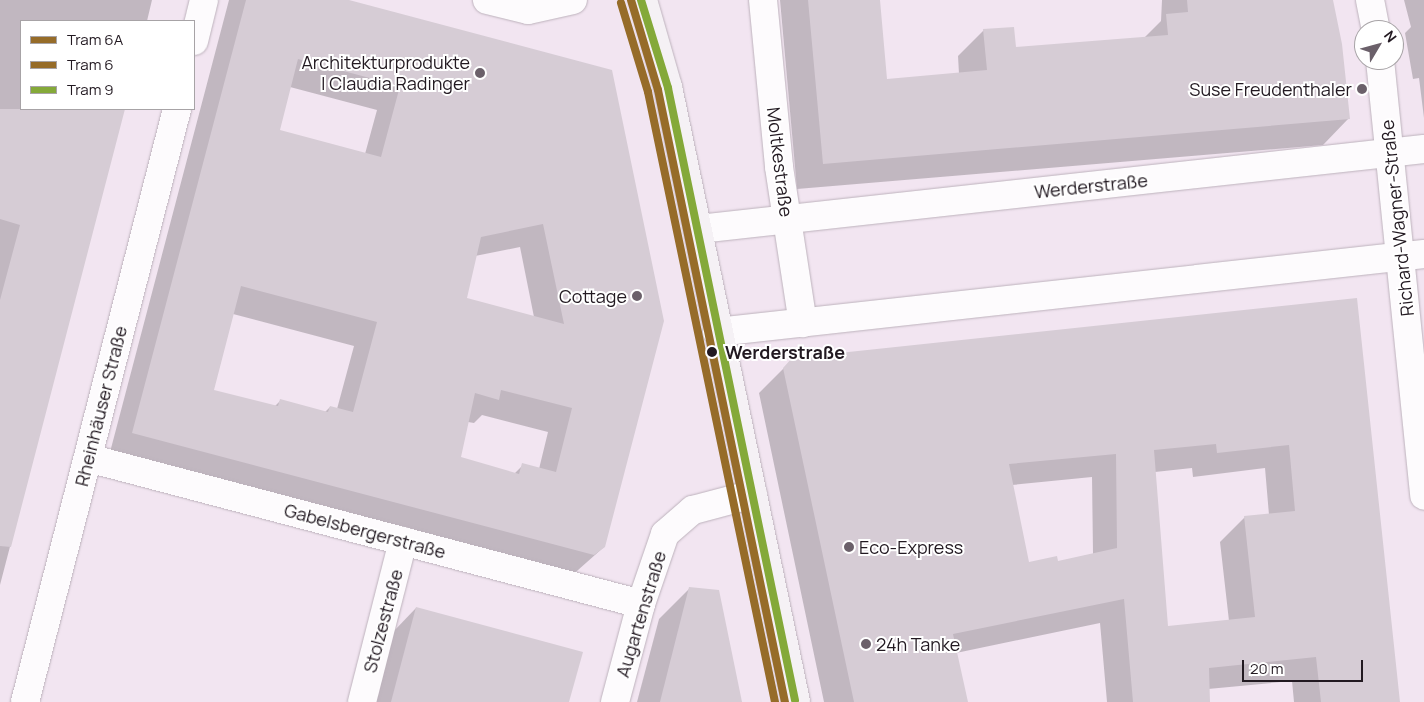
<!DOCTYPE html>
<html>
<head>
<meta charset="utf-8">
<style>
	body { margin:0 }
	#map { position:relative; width:1424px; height:702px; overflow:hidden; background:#f2e5f1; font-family:Manrope,sans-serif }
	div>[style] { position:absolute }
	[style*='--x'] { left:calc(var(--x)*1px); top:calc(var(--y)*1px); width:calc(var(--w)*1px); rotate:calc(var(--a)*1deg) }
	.shadow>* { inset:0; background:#0003 }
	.building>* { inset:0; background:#d6ccd5 }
	.roads { filter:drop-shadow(0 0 1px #bdb2bc) drop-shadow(0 0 1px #bdb2bc) }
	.street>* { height:28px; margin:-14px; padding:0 14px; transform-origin:14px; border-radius:14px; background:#fdfbfd }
	.secondary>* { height:28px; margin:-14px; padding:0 14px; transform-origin:14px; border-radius:14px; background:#f5f1f5 }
	.tram-1>* { height:8px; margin:-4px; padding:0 4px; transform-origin:4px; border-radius:4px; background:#966c29 }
	.tram-2>* { height:8px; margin:-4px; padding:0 4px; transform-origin:4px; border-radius:4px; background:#966c29 }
	.tram-3>* { height:8px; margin:-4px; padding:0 4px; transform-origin:4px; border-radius:4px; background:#84a939 }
	.dots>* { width:14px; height:14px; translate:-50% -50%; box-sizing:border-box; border:2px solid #fff; border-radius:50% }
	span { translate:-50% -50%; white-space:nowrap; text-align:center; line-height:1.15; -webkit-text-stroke:4px #fff; paint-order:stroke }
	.poi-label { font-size:18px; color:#221921 }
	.right { translate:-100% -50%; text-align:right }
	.left { translate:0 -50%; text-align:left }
	.street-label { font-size:18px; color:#221921 }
	.stop-label { font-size:18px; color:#221921; font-weight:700 }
	.legend { position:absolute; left:20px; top:20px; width:175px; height:90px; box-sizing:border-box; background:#fff; border:1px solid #a7a3a6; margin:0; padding:6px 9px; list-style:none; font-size:15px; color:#221921 }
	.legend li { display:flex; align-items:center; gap:10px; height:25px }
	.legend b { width:25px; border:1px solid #a7a3a6 }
	.north { position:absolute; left:1354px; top:20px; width:50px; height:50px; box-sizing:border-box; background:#fff; border:1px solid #a7a3a6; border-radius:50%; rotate:53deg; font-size:14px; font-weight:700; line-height:20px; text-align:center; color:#221921 }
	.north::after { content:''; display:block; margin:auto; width:18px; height:22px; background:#6b606a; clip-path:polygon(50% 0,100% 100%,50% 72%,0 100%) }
	.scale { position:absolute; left:1242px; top:660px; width:121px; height:22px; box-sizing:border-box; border:2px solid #221921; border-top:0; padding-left:6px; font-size:15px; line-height:18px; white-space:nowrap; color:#221921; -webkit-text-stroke:4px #fff; paint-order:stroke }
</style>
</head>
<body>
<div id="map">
	<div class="shadow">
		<i style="clip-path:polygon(0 0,152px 0,147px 21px,21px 21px,21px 109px,124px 109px,0 585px)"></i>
		<i style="clip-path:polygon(evenodd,229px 0,344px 0,611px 71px,604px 547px,569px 578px,109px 456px,229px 0,290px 87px,377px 110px,365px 154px,278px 131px,290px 87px,229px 0,520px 247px,534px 317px,465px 299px,475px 256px,520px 247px,229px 0,233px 314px,354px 346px,337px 409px,330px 407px,324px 413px,280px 401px,275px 406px,213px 391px,233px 314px,229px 0,482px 415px,548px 432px,539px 469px,523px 465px,514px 474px,460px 458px,468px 422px,474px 423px,482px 415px)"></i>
		<i style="clip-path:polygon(780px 0,879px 0,886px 80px,959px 74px,958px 56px,984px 30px,1015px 48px,1144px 38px,1161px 21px,1162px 0,1332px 0,1349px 118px,1323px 145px,797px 189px)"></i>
		<i style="clip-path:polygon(1404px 0,1424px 0,1424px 118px,1419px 78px,1413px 79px,1405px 33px,1411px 27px)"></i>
		<i style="clip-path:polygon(evenodd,1356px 300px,1398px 702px,1294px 702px,1292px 681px,1208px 689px,1209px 702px,1107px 702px,1100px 623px,956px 653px,966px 702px,824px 702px,759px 393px,793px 359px,1356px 300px,1192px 468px,1193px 477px,1265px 468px,1269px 515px,1245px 517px,1220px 542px,1229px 621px,1167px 627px,1155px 472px,1192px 468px,1356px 300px,1092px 477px,1093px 554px,1057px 562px,1028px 563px,1012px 485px,1092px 477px)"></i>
		<i style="clip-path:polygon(690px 588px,741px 702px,637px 702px,659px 619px)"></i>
		<i style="clip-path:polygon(416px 608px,568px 702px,373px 702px,392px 633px)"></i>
	</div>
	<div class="building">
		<i style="clip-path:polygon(evenodd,246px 0,349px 0,612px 70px,664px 321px,605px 547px,594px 555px,132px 433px,246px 0,298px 59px,400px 86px,381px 157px,280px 130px,298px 59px,246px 0,543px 224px,564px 324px,467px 298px,481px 237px,543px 224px,246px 0,241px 286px,377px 322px,353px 412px,330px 406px,328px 412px,280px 399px,278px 406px,214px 390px,241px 286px,246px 0,501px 390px,572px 408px,556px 472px,522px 463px,519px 474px,461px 457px,475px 393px,499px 400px,501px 390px)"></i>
		<i style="clip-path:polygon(808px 0,880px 0,887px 79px,987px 70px,983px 29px,1014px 27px,1016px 47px,1168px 35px,1166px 14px,1188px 12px,1187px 0,1333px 0,1342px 44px,1350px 119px,823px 164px)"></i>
		<i style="clip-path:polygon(0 109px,125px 109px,11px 547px,0 546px,0 300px,20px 225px,0 219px)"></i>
		<i style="clip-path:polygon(evenodd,1357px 298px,1400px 702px,1321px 702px,1316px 657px,1209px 668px,1210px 702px,1133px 702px,1124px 599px,953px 634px,968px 702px,854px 702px,783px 368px,792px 358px,1357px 298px,1216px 444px,1217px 453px,1289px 445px,1295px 511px,1244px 516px,1255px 617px,1168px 626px,1154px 450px,1216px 444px,1357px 298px,1116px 454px,1117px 548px,1058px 561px,1057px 556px,1029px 562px,1009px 464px,1116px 454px)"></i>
		<i style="clip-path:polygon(689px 587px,719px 590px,742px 702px,660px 702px)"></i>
		<i style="clip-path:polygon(416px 607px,583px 652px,569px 702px,391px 702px)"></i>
	</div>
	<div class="roads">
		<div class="street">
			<i style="--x:487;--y:0;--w:42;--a:13.7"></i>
			<i style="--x:528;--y:10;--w:46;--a:-12.5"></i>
			<i style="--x:763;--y:0;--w:168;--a:84.5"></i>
			<i style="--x:779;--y:167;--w:158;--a:81.3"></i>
			<i style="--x:1370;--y:0;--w:31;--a:79"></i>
			<i style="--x:194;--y:41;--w:42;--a:-76.3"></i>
			<i style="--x:1380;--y:60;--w:438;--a:84.2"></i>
			<i style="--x:699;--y:229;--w:729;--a:-6.3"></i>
			<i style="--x:717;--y:332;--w:711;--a:-6.3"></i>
			<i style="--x:88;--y:458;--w:572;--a:14.79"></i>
			<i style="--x:25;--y:702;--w:612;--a:-75.62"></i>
			<i style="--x:362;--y:702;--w:166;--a:-75.7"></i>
			<i style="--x:615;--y:702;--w:101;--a:-75.1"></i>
			<i style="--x:641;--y:604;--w:74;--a:-71.1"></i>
			<i style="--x:665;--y:534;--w:37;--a:-41"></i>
			<i style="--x:693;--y:510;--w:62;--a:-14.9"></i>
		</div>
		<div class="secondary">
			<i style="--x:643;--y:0;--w:91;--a:74"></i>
			<i style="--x:668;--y:87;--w:628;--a:78.24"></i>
		</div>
	</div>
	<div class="tram-1">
		<i style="--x:631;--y:0;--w:94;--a:73.3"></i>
		<i style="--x:658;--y:90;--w:625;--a:78.28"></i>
	</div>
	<div class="tram-2">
		<i style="--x:621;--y:3;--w:93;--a:73.1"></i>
		<i style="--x:648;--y:92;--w:623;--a:78.24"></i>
	</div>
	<div class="tram-3">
		<i style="--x:641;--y:0;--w:92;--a:72.9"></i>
		<i style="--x:668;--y:88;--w:625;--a:78.28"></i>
	</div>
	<div class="dots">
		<i style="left:480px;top:73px;background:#6b606a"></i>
		<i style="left:1362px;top:89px;background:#6b606a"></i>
		<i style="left:637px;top:296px;background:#6b606a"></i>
		<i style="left:712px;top:352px;background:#221921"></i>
		<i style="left:849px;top:547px;background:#6b606a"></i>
		<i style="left:866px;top:644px;background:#6b606a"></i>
	</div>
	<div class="poi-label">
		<span class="right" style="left:470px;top:73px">Architekturprodukte<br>| Claudia Radinger</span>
		<span class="right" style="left:1352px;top:89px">Suse Freudenthaler</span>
		<span class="right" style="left:627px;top:296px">Cottage</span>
		<span class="left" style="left:859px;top:547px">Eco-Express</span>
		<span class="left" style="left:876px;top:644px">24h Tanke</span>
	</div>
	<div class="street-label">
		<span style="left:780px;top:162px;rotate:83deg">Moltkestraße</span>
		<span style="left:1091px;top:186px;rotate:-6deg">Werderstraße</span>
		<span style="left:1397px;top:218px;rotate:-96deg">Richard-Wagner-Straße</span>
		<span style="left:101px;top:406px;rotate:-76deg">Rheinhäuser Straße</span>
		<span style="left:365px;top:531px;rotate:15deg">Gabelsbergerstraße</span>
		<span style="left:641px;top:614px;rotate:-73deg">Augartenstraße</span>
		<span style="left:383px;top:621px;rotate:-75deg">Stolzestraße</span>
	</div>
	<div class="stop-label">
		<span class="left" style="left:725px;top:352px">Werderstraße</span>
	</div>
	<ul class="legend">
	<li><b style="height:6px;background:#966c29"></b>Tram 6A</li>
	<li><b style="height:6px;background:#966c29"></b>Tram 6</li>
	<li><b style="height:6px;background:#84a939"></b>Tram 9</li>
	</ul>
	<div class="north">N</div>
	<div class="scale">20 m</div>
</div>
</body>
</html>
